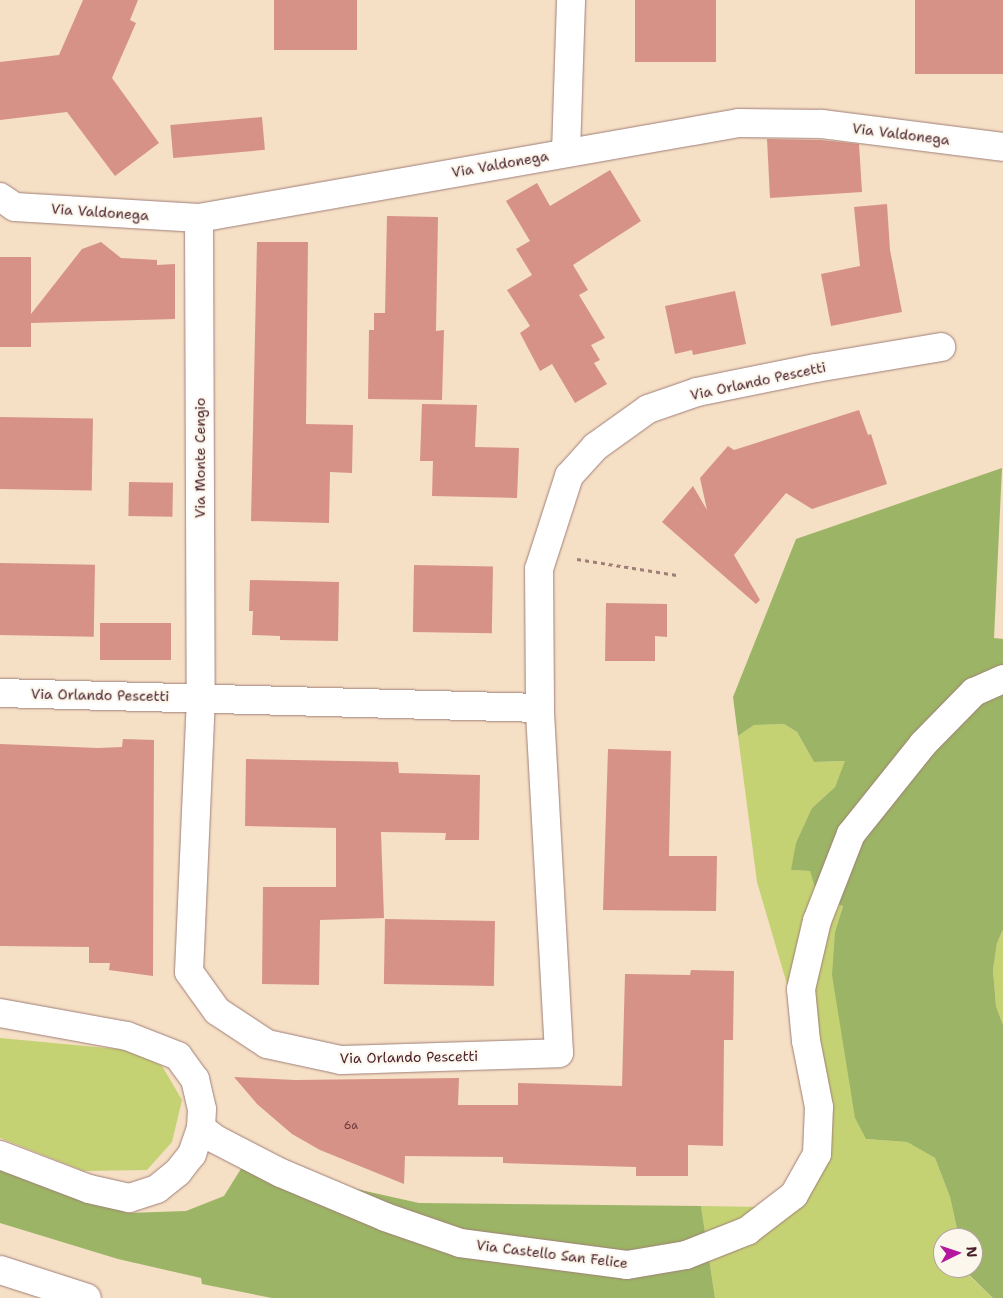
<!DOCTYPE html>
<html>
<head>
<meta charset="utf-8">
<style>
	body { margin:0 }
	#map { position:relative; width:1003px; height:1298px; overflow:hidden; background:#f5dfc5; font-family:"Shantell Sans",sans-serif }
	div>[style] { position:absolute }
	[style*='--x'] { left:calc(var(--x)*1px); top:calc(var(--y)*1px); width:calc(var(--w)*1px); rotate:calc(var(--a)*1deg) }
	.green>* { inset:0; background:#c5d273 }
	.forest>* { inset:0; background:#9cb465 }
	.building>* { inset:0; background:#d79287; transform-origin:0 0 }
	.path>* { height:3px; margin-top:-1.5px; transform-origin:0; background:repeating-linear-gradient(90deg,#a07f78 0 4px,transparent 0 8px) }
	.roads { filter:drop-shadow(0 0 1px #a07f78) drop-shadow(0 0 1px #a07f78) }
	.street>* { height:28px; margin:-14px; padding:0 14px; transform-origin:14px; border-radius:14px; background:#fff }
	.secondary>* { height:28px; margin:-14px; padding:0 14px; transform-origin:14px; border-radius:14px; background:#fff }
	span { translate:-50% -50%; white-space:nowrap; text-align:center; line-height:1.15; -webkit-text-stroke:4.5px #fbf7ec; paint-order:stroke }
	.number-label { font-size:11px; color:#6d3c42 }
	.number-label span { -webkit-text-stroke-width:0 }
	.street-label { font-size:14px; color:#4a1f2b }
	.north { position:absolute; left:933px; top:1228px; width:50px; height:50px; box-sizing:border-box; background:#fbf7ec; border:1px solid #b4a19f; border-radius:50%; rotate:86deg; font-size:14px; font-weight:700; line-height:20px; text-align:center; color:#4a1f2b }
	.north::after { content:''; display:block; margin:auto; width:18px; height:22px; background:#b5179e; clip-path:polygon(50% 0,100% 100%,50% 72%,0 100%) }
</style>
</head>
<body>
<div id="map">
	<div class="green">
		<i style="clip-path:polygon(784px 724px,797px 732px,814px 762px,846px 761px,835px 787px,812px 808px,791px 870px,810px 871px,843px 906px,835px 932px,866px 1139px,907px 1142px,935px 1158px,950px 1197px,959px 1238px,943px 1238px,943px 1268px,965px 1268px,965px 1272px,993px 1298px,715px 1298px,701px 1206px,764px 1207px,831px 1134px,757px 882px,738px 736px,754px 725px)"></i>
		<i style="clip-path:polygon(1003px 931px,1003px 1025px,996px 1006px,993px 970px,997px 943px)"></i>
		<i style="clip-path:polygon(0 1038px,128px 1050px,162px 1066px,182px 1100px,172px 1142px,147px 1170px,84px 1171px,0 1138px)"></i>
	</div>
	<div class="forest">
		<i style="clip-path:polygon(1002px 468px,994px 638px,1003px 639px,1003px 930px,997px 943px,993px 970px,996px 1006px,1003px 1025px,1003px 1298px,993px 1298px,965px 1271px,965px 1268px,973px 1268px,973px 1238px,959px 1238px,950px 1197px,935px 1158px,907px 1142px,866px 1139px,855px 1118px,832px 975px,835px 932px,843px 906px,818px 897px,810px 871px,791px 870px,796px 843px,812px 808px,835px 787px,845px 761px,814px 762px,797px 732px,784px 724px,754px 725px,738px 736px,733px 697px,796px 539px)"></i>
		<i style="clip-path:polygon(244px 1164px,419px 1203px,701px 1206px,715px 1298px,272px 1298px,202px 1284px,201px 1278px,118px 1259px,0 1223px,0 1166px,128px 1213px,186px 1211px,224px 1196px)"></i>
	</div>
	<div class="building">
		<i style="clip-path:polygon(83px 0,138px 0,130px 20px,136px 23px,112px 78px,159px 143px,115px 176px,67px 112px,0 120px,0 62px,59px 55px)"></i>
		<i style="left:274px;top:0;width:83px;height:50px"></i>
		<i style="left:635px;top:0;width:81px;height:62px"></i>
		<i style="left:915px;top:0;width:88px;height:74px"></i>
		<i style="left:262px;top:117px;width:33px;height:92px;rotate:85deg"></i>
		<i style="clip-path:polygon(767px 139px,821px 140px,859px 144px,862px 192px,770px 198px)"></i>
		<i style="clip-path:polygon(610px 170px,641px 221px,573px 265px,588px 290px,579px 295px,605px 338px,591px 345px,600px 360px,594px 363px,607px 384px,575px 403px,552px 364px,540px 371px,520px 333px,530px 326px,507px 290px,532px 275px,516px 249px,530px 241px,506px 201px,537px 183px,550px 206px)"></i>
		<i style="clip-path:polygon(887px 204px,890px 250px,902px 312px,831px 326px,821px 274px,860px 266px,854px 207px)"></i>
		<i style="clip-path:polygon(387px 216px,438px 217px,436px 331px,444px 330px,442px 400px,368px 399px,369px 330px,374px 330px,374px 313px,385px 313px)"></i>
		<i style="clip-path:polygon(101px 242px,121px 258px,157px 260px,157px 265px,175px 264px,175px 319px,31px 323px,31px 347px,0 347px,0 257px,31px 257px,31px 314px,82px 249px)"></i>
		<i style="clip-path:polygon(257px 242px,308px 242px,306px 424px,353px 425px,352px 473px,330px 472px,329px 523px,251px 521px)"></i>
		<i style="clip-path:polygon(735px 291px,746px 344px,693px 355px,692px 350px,675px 354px,665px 306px)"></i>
		<i style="clip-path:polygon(422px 404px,477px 405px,475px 447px,519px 448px,517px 498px,432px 496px,433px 461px,420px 461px)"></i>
		<i style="clip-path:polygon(859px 410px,868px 435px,871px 434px,887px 484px,812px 509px,786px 493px,734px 555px,760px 600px,756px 604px,662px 522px,693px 486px,707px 510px,700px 478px,728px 446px,734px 450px)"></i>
		<i style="left:0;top:417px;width:93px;height:72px;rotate:1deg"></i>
		<i style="left:129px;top:482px;width:44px;height:34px;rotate:1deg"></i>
		<i style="left:0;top:563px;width:95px;height:72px;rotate:1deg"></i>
		<i style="left:414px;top:565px;width:79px;height:67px;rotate:1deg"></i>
		<i style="clip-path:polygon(250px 580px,339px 582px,338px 641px,280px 640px,280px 636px,252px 635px,253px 611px,249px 611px)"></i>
		<i style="clip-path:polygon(606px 603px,667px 604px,667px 637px,655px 636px,655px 661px,605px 661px)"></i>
		<i style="left:100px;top:623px;width:71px;height:37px"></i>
		<i style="clip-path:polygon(123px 739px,154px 740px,153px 976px,109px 970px,110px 963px,89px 963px,89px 947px,0 946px,0 744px,98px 748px,122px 747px)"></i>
		<i style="clip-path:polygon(608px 749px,671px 751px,669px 856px,717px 856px,716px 911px,603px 910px)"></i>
		<i style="clip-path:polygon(246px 759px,398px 762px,399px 773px,480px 775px,479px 840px,445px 840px,446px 833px,381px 832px,384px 918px,320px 920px,319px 985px,262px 984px,263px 887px,336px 887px,336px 828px,245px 826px)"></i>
		<i style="left:385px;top:919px;width:110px;height:65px;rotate:1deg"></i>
		<i style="clip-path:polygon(691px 970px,734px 971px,733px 1040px,724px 1040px,723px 1146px,688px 1145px,688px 1176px,636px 1176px,636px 1167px,503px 1163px,503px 1157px,405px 1156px,404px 1184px,320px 1150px,292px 1134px,257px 1104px,234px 1077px,295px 1080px,459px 1078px,458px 1105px,518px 1105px,518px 1083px,622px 1086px,625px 974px,690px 975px)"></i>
	</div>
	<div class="path">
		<i style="--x:577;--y:559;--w:101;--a:9.1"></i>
	</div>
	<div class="roads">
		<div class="street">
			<i style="--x:566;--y:152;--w:152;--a:-88.1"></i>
			<i style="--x:0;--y:197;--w:18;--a:34"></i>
			<i style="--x:15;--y:207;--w:184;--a:3.4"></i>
			<i style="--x:199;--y:218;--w:548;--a:-9.98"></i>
			<i style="--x:739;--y:123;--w:83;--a:0.7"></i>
			<i style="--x:822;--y:124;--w:182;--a:7.2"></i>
			<i style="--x:199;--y:218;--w:479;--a:89.8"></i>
			<i style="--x:201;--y:697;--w:275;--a:92.5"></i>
			<i style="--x:189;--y:972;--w:48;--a:54.3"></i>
			<i style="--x:217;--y:1011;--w:60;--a:33.4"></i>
			<i style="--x:267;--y:1044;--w:76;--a:12.2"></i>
			<i style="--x:341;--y:1060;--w:218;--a:-1.8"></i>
			<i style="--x:559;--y:1053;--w:346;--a:-93.2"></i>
			<i style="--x:540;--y:708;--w:139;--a:-90.4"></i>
			<i style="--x:539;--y:569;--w:98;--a:-72.1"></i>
			<i style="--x:569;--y:476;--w:39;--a:-48"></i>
			<i style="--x:595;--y:447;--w:65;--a:-35.6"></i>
			<i style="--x:648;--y:409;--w:52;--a:-19.1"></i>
			<i style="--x:697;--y:392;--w:121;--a:-11.4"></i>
			<i style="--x:816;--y:368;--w:127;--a:-9.5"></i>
			<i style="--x:0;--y:693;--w:540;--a:1.59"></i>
			<i style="--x:201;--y:1128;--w:18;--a:38"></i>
			<i style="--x:215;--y:1139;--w:74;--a:27.3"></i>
			<i style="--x:281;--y:1173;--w:113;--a:22.9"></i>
			<i style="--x:385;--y:1217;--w:79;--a:19.1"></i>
			<i style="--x:460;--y:1243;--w:168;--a:7.5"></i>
			<i style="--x:627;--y:1265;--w:60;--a:-9.6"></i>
			<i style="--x:686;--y:1255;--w:66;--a:-21.5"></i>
			<i style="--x:747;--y:1231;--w:59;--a:-37.5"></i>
			<i style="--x:794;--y:1195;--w:47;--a:-60.7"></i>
			<i style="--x:817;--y:1154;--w:47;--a:-87.6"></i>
			<i style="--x:819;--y:1107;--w:67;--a:-101.1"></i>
			<i style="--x:806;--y:1041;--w:52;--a:-95.5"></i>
			<i style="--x:801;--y:989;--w:70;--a:-76.8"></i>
			<i style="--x:817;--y:921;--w:93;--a:-68.7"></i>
			<i style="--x:851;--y:834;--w:115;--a:-51.3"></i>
			<i style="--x:923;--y:744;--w:73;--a:-45.6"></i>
			<i style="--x:974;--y:692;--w:32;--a:-24"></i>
		</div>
		<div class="secondary">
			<i style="--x:0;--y:1013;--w:129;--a:10.3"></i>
			<i style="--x:127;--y:1036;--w:55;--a:21.4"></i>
			<i style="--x:178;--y:1056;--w:29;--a:54"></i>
			<i style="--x:195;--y:1079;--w:31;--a:77"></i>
			<i style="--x:202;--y:1109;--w:19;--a:93"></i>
			<i style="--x:201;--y:1128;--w:28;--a:109"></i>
			<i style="--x:192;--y:1154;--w:23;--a:128"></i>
			<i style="--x:178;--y:1172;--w:27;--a:141"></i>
			<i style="--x:157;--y:1189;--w:29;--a:162"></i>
			<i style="--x:129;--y:1198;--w:41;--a:-167.3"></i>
			<i style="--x:89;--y:1189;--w:95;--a:-159.1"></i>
			<i style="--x:0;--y:1270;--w:91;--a:17.8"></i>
		</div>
	</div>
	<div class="number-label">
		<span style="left:351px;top:1126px">6a</span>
	</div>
	<div class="street-label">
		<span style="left:901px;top:134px;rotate:7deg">Via Valdonega</span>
		<span style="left:500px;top:164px;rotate:-10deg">Via Valdonega</span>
		<span style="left:100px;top:212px;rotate:4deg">Via Valdonega</span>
		<span style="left:758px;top:381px;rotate:-12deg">Via Orlando Pescetti</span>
		<span style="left:200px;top:458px;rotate:-90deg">Via Monte Cengio</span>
		<span style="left:100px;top:695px;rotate:1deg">Via Orlando Pescetti</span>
		<span style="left:409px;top:1057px;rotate:-1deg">Via Orlando Pescetti</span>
		<span style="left:552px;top:1254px;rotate:7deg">Via Castello San Felice</span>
	</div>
	<div class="north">N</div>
</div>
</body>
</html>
